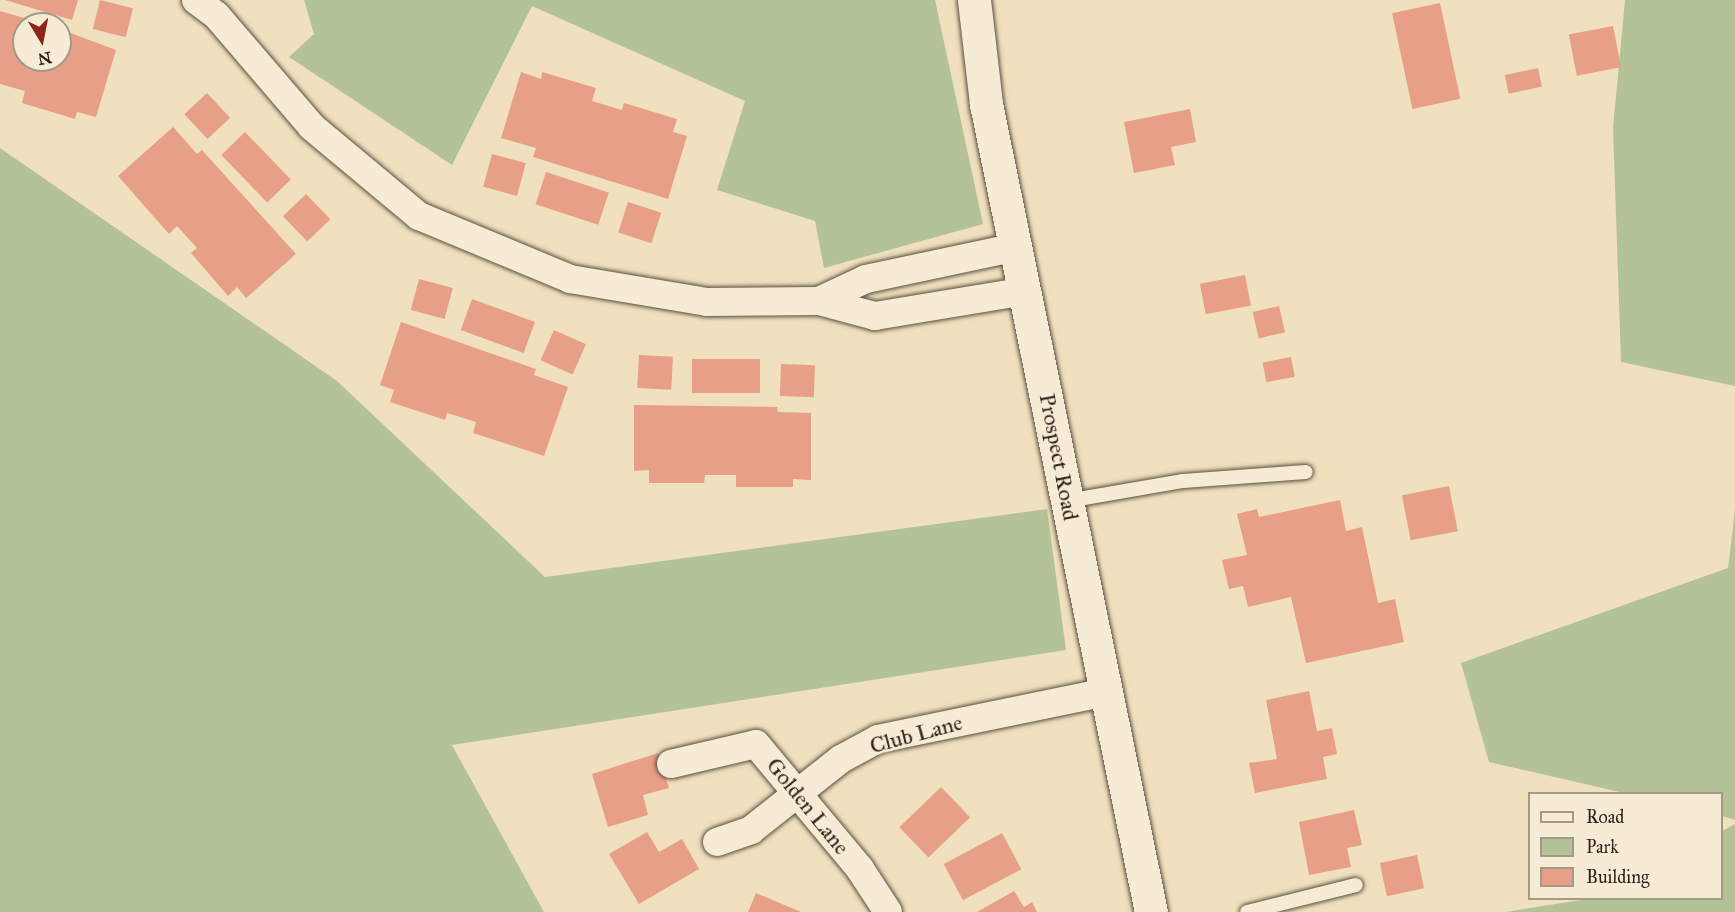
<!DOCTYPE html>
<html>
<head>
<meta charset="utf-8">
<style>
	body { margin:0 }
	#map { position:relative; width:1735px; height:912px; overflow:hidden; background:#f1e0be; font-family:"IM FELL Great Primer",serif }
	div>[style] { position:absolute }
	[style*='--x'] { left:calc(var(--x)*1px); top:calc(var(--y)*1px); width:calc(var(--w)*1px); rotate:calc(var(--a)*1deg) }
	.green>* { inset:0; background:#b4c395 }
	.building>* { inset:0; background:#e89f87; transform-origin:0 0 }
	.roads { filter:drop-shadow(0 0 2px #5b4f41) drop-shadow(0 0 2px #5b4f41) }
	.service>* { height:14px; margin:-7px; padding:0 7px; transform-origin:7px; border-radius:7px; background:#f6ebd5 }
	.minor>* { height:28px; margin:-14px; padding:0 14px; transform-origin:14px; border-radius:14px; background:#f6ebd5 }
	.secondary>* { height:33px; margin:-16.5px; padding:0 16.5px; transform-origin:16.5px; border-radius:16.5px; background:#f6ebd5 }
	span { translate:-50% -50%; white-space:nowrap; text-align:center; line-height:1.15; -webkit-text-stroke:5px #f6ebd5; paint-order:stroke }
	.street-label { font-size:22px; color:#291f17 }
	.legend { position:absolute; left:1528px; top:792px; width:195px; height:108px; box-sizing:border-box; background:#f6ebd5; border:2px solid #a49989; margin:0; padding:8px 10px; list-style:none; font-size:18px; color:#291f17 }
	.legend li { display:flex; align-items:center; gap:12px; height:30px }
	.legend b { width:30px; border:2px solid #a49989 }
	.north { position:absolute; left:12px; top:12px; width:60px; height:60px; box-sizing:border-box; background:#f6ebd5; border:2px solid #a49989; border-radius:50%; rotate:170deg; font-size:16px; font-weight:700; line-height:24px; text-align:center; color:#291f17 }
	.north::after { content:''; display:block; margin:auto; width:21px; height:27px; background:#8f2418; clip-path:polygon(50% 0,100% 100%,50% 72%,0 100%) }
</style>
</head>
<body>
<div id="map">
	<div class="green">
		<i style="clip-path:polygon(304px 0,935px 0,983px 224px,824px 268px,815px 221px,717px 190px,745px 101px,532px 6px,452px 165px,289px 57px,314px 34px)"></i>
		<i style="clip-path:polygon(1625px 0,1735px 0,1735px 386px,1621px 362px,1613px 128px)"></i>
		<i style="clip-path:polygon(0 148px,337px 381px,545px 577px,1047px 509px,1066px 650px,452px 745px,544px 912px,0 912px)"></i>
		<i style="clip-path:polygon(1735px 510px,1735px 820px,1722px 816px,1722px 794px,1624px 793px,1489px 762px,1461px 663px,1728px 568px)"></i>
		<i style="clip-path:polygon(1735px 824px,1735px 912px,1505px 912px,1587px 899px,1722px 898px,1722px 831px)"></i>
	</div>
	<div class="building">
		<i style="clip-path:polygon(5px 0,78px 0,72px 20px)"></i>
		<i style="left:100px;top:0;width:34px;height:30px;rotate:14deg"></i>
		<i style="left:1440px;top:3px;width:98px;height:49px;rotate:78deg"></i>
		<i style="clip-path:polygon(0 11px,41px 23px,24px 24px,24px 60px,60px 60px,60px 29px,116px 50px,96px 117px,77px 112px,75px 119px,22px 103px,25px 91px,0 84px)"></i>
		<i style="left:1613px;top:26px;width:42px;height:45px;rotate:79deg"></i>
		<i style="left:1538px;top:68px;width:19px;height:34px;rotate:78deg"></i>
		<i style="clip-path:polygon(521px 72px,541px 79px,542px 72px,596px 88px,592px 101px,622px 110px,624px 103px,677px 119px,673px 132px,687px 136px,668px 199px,533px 157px,536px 148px,501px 138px)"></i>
		<i style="left:207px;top:93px;width:34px;height:31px;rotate:47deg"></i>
		<i style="clip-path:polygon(1190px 109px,1196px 142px,1171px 147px,1175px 165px,1134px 173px,1124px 122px)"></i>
		<i style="clip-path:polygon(173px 127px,197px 154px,202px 150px,296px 254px,246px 298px,237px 287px,228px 296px,191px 253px,197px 248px,177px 226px,169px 234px,118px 176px)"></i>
		<i style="left:245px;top:132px;width:66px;height:33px;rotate:46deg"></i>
		<i style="left:492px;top:154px;width:35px;height:34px;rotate:15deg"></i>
		<i style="left:546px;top:172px;width:66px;height:34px;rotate:18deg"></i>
		<i style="left:306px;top:194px;width:35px;height:32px;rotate:46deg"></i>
		<i style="left:628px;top:202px;width:35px;height:32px;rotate:18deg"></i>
		<i style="left:1245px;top:275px;width:31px;height:46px;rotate:79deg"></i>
		<i style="left:419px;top:279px;width:35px;height:32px;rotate:15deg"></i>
		<i style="left:472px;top:299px;width:67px;height:33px;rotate:20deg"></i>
		<i style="left:1279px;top:306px;width:27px;height:27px;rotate:77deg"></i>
		<i style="clip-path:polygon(401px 322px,536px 369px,534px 375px,568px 387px,544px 456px,473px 433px,476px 422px,447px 413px,445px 420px,390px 402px,394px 390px,380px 385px)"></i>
		<i style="left:554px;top:330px;width:35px;height:33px;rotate:24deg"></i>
		<i style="left:639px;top:355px;width:34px;height:33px;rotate:3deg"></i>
		<i style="left:1291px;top:357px;width:20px;height:29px;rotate:79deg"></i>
		<i style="left:760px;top:359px;width:34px;height:68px;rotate:90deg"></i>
		<i style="left:781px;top:364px;width:34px;height:32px;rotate:2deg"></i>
		<i style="clip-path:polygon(634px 405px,777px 407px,778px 412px,811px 413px,811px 480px,793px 479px,793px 487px,736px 487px,736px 475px,705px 475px,704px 483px,649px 483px,649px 470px,634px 471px)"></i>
		<i style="left:1449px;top:486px;width:46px;height:48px;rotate:79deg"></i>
		<i style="clip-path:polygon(1340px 500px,1346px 531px,1362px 527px,1378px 603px,1395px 599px,1404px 642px,1306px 663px,1291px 597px,1248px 607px,1243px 586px,1229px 589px,1222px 560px,1247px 555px,1237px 514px,1257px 509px,1259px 517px)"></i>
		<i style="clip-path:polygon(1309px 691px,1317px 731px,1332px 728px,1337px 754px,1323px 757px,1327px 779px,1255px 793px,1249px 763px,1277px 759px,1266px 700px)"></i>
		<i style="clip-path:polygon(658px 753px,669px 788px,643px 795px,648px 815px,608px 827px,592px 774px)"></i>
		<i style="left:941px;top:787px;width:42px;height:58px;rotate:46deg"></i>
		<i style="clip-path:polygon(1354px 810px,1362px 845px,1347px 848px,1351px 867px,1309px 875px,1299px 822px)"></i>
		<i style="clip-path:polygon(647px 832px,659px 852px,682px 839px,699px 869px,639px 904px,609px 854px)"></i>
		<i style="left:1002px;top:833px;width:41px;height:66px;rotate:62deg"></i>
		<i style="left:1417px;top:855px;width:34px;height:38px;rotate:78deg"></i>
		<i style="clip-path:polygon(1014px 891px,1024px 907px,1032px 902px,1037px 912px,977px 912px)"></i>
		<i style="clip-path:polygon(756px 893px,801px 912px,748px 912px)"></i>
	</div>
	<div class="roads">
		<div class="service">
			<i style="--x:1067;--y:501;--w:118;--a:-9.8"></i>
			<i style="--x:1183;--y:481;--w:123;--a:-4.2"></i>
			<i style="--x:1247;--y:912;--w:112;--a:-13.9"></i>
		</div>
		<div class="minor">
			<i style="--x:196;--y:0;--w:26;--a:37"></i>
			<i style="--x:217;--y:16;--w:146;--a:49.4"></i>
			<i style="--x:312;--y:127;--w:139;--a:39.8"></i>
			<i style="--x:419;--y:216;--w:164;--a:22.6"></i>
			<i style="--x:570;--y:279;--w:139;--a:9.5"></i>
			<i style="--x:707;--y:302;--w:112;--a:-0.5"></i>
			<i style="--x:819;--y:301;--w:58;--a:15"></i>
			<i style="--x:875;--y:316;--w:153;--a:-9.4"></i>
			<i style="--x:819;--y:301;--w:52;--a:-25.1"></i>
			<i style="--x:866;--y:279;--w:153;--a:-12"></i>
			<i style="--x:671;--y:764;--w:87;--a:-13.2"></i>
			<i style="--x:756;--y:744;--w:163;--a:50.2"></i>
			<i style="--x:860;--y:869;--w:51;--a:56.9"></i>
			<i style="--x:717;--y:842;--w:36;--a:-19"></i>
			<i style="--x:751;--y:830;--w:115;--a:-38.3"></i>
			<i style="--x:841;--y:759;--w:42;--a:-28.4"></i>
			<i style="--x:878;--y:739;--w:233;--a:-11.6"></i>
		</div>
		<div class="secondary">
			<i style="--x:974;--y:0;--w:105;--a:83.4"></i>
			<i style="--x:986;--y:104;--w:825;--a:78.46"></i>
		</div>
	</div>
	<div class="street-label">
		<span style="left:1059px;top:457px;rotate:79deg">Prospect Road</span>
		<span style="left:916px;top:734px;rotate:-15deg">Club Lane</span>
		<span style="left:808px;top:806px;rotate:51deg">Golden Lane</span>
	</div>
	<ul class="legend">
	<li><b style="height:8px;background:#f6ebd5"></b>Road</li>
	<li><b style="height:16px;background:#b4c395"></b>Park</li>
	<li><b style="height:16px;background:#e89f87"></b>Building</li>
	</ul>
	<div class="north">N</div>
</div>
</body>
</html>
